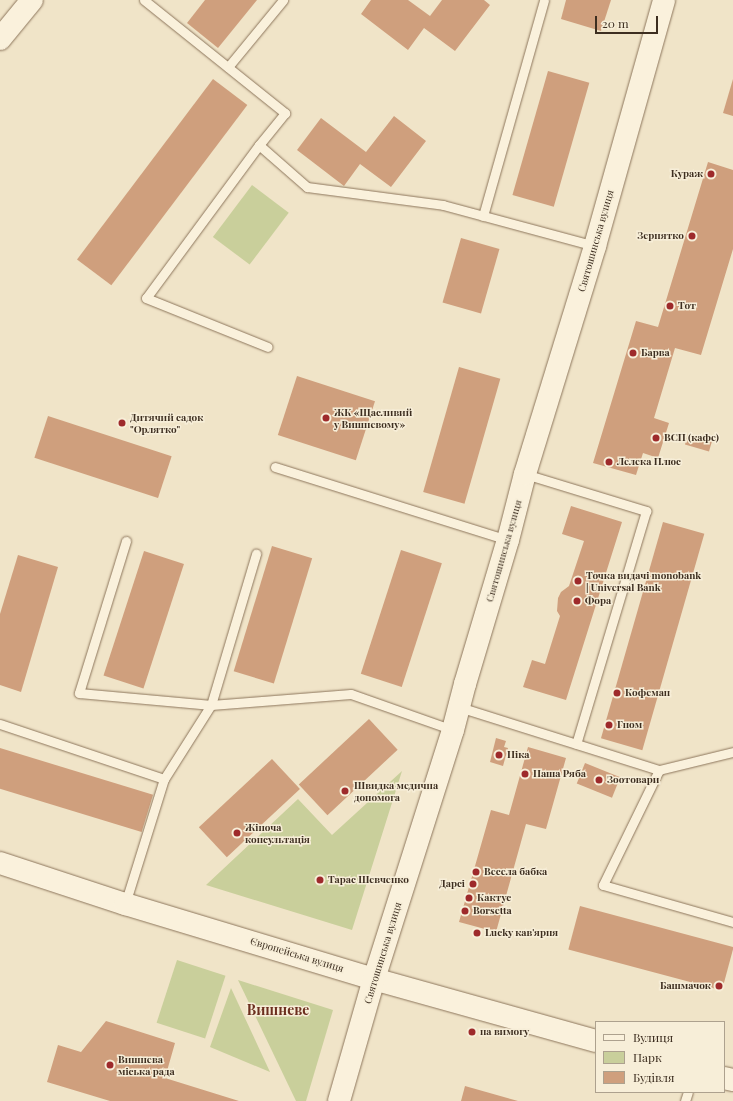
<!DOCTYPE html>
<html>
<head>
<meta charset="utf-8">
<style>
	body { margin:0 }
	#map { position:relative; width:733px; height:1101px; overflow:hidden; background:#f0e4c8; font-family:"Playfair Display",serif }
	div>[style] { position:absolute }
	[style*='--x'] { left:calc(var(--x)*1px); top:calc(var(--y)*1px); width:calc(var(--w)*1px); rotate:calc(var(--a)*1deg) }
	.green>* { inset:0; background:#c9cf9b; transform-origin:0 0 }
	.building>* { inset:0; background:#cf9f7d; transform-origin:0 0 }
	.roads { filter:drop-shadow(0 0 1px #8d765c) drop-shadow(0 0 1px #8d765c) }
	.service>* { height:9px; margin:-4.5px; padding:0 4.5px; transform-origin:4.5px; border-radius:4.5px; background:#faf1dc }
	.tertiary>* { height:22px; margin:-11px; padding:0 11px; transform-origin:11px; border-radius:11px; background:#faf1dc }
	.secondary>* { height:22px; margin:-11px; padding:0 11px; transform-origin:11px; border-radius:11px; background:#faf1dc }
	.dots>* { width:11px; height:11px; translate:-50% -50%; box-sizing:border-box; border:2px solid #f7eed8; border-radius:50% }
	span { translate:-50% -50%; white-space:nowrap; text-align:center; line-height:1.15; -webkit-text-stroke:3px #f7eed8; paint-order:stroke }
	.poi-label { font-size:10px; color:#3d2e20; font-weight:700 }
	.right { translate:-100% -50%; text-align:right }
	.left { translate:0 -50%; text-align:left }
	.street-label { font-size:10px; color:#3d2e20 }
	.district-label { font-size:14px; color:#6b2e1e; font-weight:700 }
	.legend { position:absolute; left:595px; top:1021px; width:130px; height:72px; box-sizing:border-box; background:#f7eed8; border:1px solid #ada18e; margin:0; padding:5px 7px; list-style:none; font-size:12px; color:#3d2e20 }
	.legend li { display:flex; align-items:center; gap:8px; height:20px }
	.legend b { width:20px; border:1px solid #ada18e }
	.scale { position:absolute; left:595px; top:16px; width:63px; height:18px; box-sizing:border-box; border:2px solid #3d2e20; border-top:0; padding-left:5px; font-size:12px; line-height:14px; white-space:nowrap; color:#3d2e20; -webkit-text-stroke:3px #f7eed8; paint-order:stroke }
</style>
</head>
<body>
<div id="map">
	<div class="green">
		<i style="left:252px;top:185px;width:46px;height:65px;rotate:37deg"></i>
		<i style="clip-path:polygon(402px 771px,352px 930px,206px 885px,298px 799px,332px 835px)"></i>
		<i style="left:177px;top:960px;width:51px;height:66px;rotate:18deg"></i>
		<i style="clip-path:polygon(238px 980px,333px 1010px,306px 1101px,296px 1101px)"></i>
		<i style="clip-path:polygon(231px 988px,270px 1072px,210px 1047px)"></i>
	</div>
	<div class="building">
		<i style="clip-path:polygon(205px 0,257px 0,218px 48px,187px 23px)"></i>
		<i style="clip-path:polygon(371px 0,408px 0,430px 16px,442px 0,484px 0,490px 5px,455px 51px,424px 28px,408px 50px,361px 14px)"></i>
		<i style="clip-path:polygon(566px 0,611px 0,601px 31px,561px 19px)"></i>
		<i style="left:548px;top:71px;width:43px;height:129px;rotate:16deg"></i>
		<i style="left:213px;top:79px;width:43px;height:226px;rotate:37deg"></i>
		<i style="clip-path:polygon(733px 79px,733px 116px,723px 113px)"></i>
		<i style="clip-path:polygon(394px 116px,426px 141px,391px 187px,360px 164px,344px 186px,297px 150px,321px 118px,366px 152px)"></i>
		<i style="clip-path:polygon(708px 162px,733px 170px,733px 249px,701px 355px,675px 348px,654px 418px,669px 423px,658px 458px,643px 453px,636px 475px,593px 463px,636px 321px,658px 327px)"></i>
		<i style="left:461px;top:238px;width:40px;height:67px;rotate:16deg"></i>
		<i style="left:459px;top:367px;width:43px;height:130px;rotate:16deg"></i>
		<i style="left:297px;top:376px;width:82px;height:62px;rotate:18deg"></i>
		<i style="left:48px;top:416px;width:130px;height:44px;rotate:18deg"></i>
		<i style="left:688px;top:434px;width:25px;height:11px;rotate:16deg"></i>
		<i style="clip-path:polygon(571px 506px,622px 522px,566px 700px,523px 687px,532px 660px,545px 664px,560px 616px,557px 611px,558px 598px,561px 592px,569px 586px,584px 541px,562px 534px)"></i>
		<i style="left:663px;top:522px;width:43px;height:225px;rotate:16deg"></i>
		<i style="left:272px;top:546px;width:42px;height:131px;rotate:17deg"></i>
		<i style="left:401px;top:550px;width:43px;height:130px;rotate:18deg"></i>
		<i style="left:144px;top:551px;width:42px;height:131px;rotate:18deg"></i>
		<i style="clip-path:polygon(18px 555px,58px 567px,21px 692px,0 685px,0 614px)"></i>
		<i style="left:369px;top:719px;width:42px;height:96px;rotate:47deg"></i>
		<i style="clip-path:polygon(496px 738px,506px 741px,504px 747px,508px 748px,503px 766px,490px 762px)"></i>
		<i style="clip-path:polygon(528px 747px,566px 758px,546px 829px,526px 824px,496px 932px,459px 922px,491px 810px,509px 815px)"></i>
		<i style="left:0;top:748px;width:160px;height:39px;rotate:17deg"></i>
		<i style="left:272px;top:759px;width:41px;height:100px;rotate:47deg"></i>
		<i style="left:585px;top:763px;width:38px;height:22px;rotate:22deg"></i>
		<i style="left:580px;top:906px;width:159px;height:45px;rotate:15deg"></i>
		<i style="clip-path:polygon(106px 1021px,175px 1043px,165px 1078px,239px 1101px,110px 1101px,47px 1082px,58px 1045px,81px 1052px)"></i>
		<i style="clip-path:polygon(465px 1086px,518px 1101px,461px 1101px)"></i>
	</div>
	<div class="roads">
		<div class="service">
			<i style="--x:144;--y:0;--w:181;--a:38.7"></i>
			<i style="--x:285;--y:113;--w:41;--a:129.1"></i>
			<i style="--x:259;--y:145;--w:64;--a:41.2"></i>
			<i style="--x:307;--y:187;--w:137;--a:7.5"></i>
			<i style="--x:443;--y:205;--w:157;--a:15.1"></i>
			<i style="--x:228;--y:67;--w:87;--a:-50.6"></i>
			<i style="--x:259;--y:145;--w:190;--a:126.4"></i>
			<i style="--x:146;--y:298;--w:131;--a:21.9"></i>
			<i style="--x:483;--y:216;--w:224;--a:-74.2"></i>
			<i style="--x:275;--y:467;--w:244;--a:17.4"></i>
			<i style="--x:525;--y:474;--w:127;--a:17"></i>
			<i style="--x:646;--y:511;--w:243;--a:106.7"></i>
			<i style="--x:126;--y:541;--w:159;--a:107.2"></i>
			<i style="--x:79;--y:693;--w:133;--a:5.2"></i>
			<i style="--x:211;--y:705;--w:158;--a:-73.4"></i>
			<i style="--x:459;--y:707;--w:210;--a:17.5"></i>
			<i style="--x:659;--y:770;--w:128;--a:116"></i>
			<i style="--x:603;--y:885;--w:135;--a:15.9"></i>
			<i style="--x:0;--y:724;--w:173;--a:18.5"></i>
			<i style="--x:659;--y:770;--w:76;--a:-13.7"></i>
			<i style="--x:125;--y:904;--w:131;--a:-72.7"></i>
			<i style="--x:164;--y:779;--w:88;--a:-57.6"></i>
			<i style="--x:211;--y:705;--w:140;--a:-4.5"></i>
			<i style="--x:351;--y:694;--w:108;--a:19.4"></i>
			<i style="--x:685;--y:1101;--w:9;--a:-72"></i>
		</div>
		<div class="tertiary">
			<i style="--x:0;--y:863;--w:132;--a:18.2"></i>
			<i style="--x:125;--y:904;--w:260;--a:16.8"></i>
			<i style="--x:374;--y:979;--w:230;--a:15.6"></i>
			<i style="--x:724;--y:1078;--w:9;--a:13"></i>
			<i style="--x:339;--y:1101;--w:127;--a:-74"></i>
			<i style="--x:374;--y:979;--w:261;--a:-72.4"></i>
			<i style="--x:453;--y:730;--w:48;--a:-75.4"></i>
			<i style="--x:465;--y:684;--w:150;--a:-73.4"></i>
			<i style="--x:508;--y:540;--w:68;--a:-75.6"></i>
			<i style="--x:525;--y:474;--w:239;--a:-72.9"></i>
			<i style="--x:595;--y:246;--w:255;--a:-74.3"></i>
		</div>
		<div class="secondary">
			<i style="--x:0;--y:39;--w:50;--a:-50.6"></i>
		</div>
	</div>
	<div class="dots">
		<i style="left:711px;top:174px;background:#9e2a2b"></i>
		<i style="left:692px;top:236px;background:#9e2a2b"></i>
		<i style="left:670px;top:306px;background:#9e2a2b"></i>
		<i style="left:633px;top:353px;background:#9e2a2b"></i>
		<i style="left:326px;top:418px;background:#9e2a2b"></i>
		<i style="left:122px;top:423px;background:#9e2a2b"></i>
		<i style="left:656px;top:438px;background:#9e2a2b"></i>
		<i style="left:609px;top:462px;background:#9e2a2b"></i>
		<i style="left:578px;top:581px;background:#9e2a2b"></i>
		<i style="left:577px;top:601px;background:#9e2a2b"></i>
		<i style="left:617px;top:693px;background:#9e2a2b"></i>
		<i style="left:609px;top:725px;background:#9e2a2b"></i>
		<i style="left:499px;top:755px;background:#9e2a2b"></i>
		<i style="left:525px;top:774px;background:#9e2a2b"></i>
		<i style="left:599px;top:780px;background:#9e2a2b"></i>
		<i style="left:345px;top:791px;background:#9e2a2b"></i>
		<i style="left:237px;top:833px;background:#9e2a2b"></i>
		<i style="left:476px;top:872px;background:#9e2a2b"></i>
		<i style="left:320px;top:880px;background:#9e2a2b"></i>
		<i style="left:473px;top:884px;background:#9e2a2b"></i>
		<i style="left:469px;top:898px;background:#9e2a2b"></i>
		<i style="left:465px;top:911px;background:#9e2a2b"></i>
		<i style="left:477px;top:933px;background:#9e2a2b"></i>
		<i style="left:719px;top:986px;background:#9e2a2b"></i>
		<i style="left:472px;top:1032px;background:#9e2a2b"></i>
		<i style="left:110px;top:1065px;background:#9e2a2b"></i>
	</div>
	<div class="poi-label">
		<span class="right" style="left:703px;top:174px">Кураж</span>
		<span class="right" style="left:684px;top:236px">Зернятко</span>
		<span class="left" style="left:678px;top:306px">Тот</span>
		<span class="left" style="left:641px;top:353px">Барва</span>
		<span class="left" style="left:334px;top:418px">ЖК «Щасливий<br>у Вишневому»</span>
		<span class="left" style="left:130px;top:423px">Дитячий садок<br>"Орлятко"</span>
		<span class="left" style="left:664px;top:438px">ВСП (кафе)</span>
		<span class="left" style="left:617px;top:462px">Лелека Плюс</span>
		<span class="left" style="left:586px;top:581px">Точка видачі monobank<br>| Universal Bank</span>
		<span class="left" style="left:585px;top:601px">Фора</span>
		<span class="left" style="left:625px;top:693px">Кофеман</span>
		<span class="left" style="left:617px;top:725px">Гном</span>
		<span class="left" style="left:507px;top:755px">Ніка</span>
		<span class="left" style="left:533px;top:774px">Наша Ряба</span>
		<span class="left" style="left:607px;top:780px">Зоотовари</span>
		<span class="left" style="left:354px;top:791px">Швидка медична<br>допомога</span>
		<span class="left" style="left:245px;top:833px">Жіноча<br>консультація</span>
		<span class="left" style="left:484px;top:872px">Весела бабка</span>
		<span class="left" style="left:328px;top:880px">Тарас Шевченко</span>
		<span class="right" style="left:465px;top:884px">Дарсі</span>
		<span class="left" style="left:477px;top:898px">Кактус</span>
		<span class="left" style="left:473px;top:911px">Borsetta</span>
		<span class="left" style="left:485px;top:933px">Lucky кав'ярня</span>
		<span class="right" style="left:711px;top:986px">Башмачок</span>
		<span class="left" style="left:480px;top:1032px">на вимогу</span>
		<span class="left" style="left:118px;top:1065px">Вишнева<br>міська рада</span>
	</div>
	<div class="street-label">
		<span style="left:596px;top:241px;rotate:-74deg">Святошинська вулиця</span>
		<span style="left:504px;top:551px;rotate:-74deg">Святошинська вулиця</span>
		<span style="left:383px;top:953px;rotate:-73deg">Святошинська вулиця</span>
		<span style="left:297px;top:955px;rotate:17deg">Європейська вулиця</span>
	</div>
	<div class="district-label">
		<span style="left:278px;top:1010px">Вишневе</span>
	</div>
	<ul class="legend">
	<li><b style="height:5px;background:#faf1dc"></b>Вулиця</li>
	<li><b style="height:11px;background:#c9cf9b"></b>Парк</li>
	<li><b style="height:11px;background:#cf9f7d"></b>Будівля</li>
	</ul>
	<div class="scale">20 m</div>
</div>
</body>
</html>
